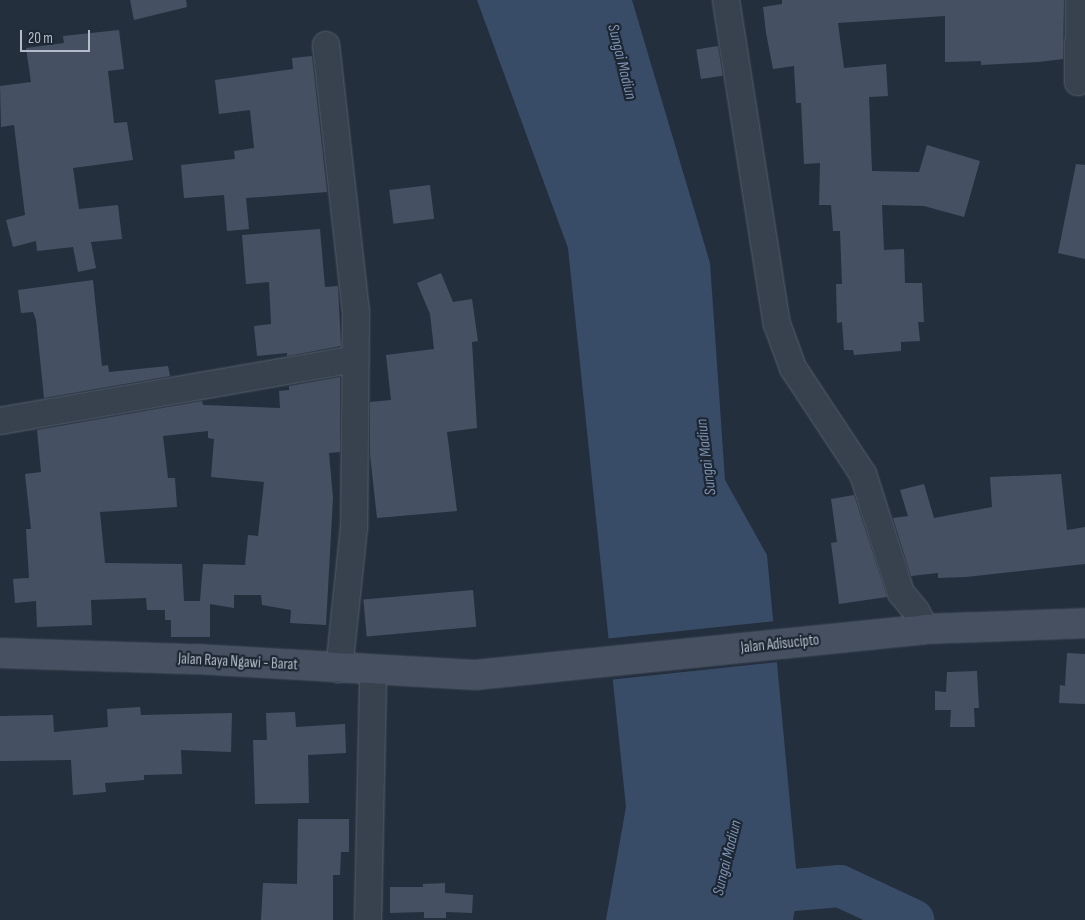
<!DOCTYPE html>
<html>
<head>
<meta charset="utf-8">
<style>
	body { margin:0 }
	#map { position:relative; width:1085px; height:920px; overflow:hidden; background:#242f3e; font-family:"Sofia Sans Condensed",sans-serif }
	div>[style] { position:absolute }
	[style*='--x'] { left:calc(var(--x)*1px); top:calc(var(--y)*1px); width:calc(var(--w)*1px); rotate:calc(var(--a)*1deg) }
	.water>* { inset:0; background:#394c67 }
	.pier>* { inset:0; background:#242f3e; transform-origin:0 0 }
	.river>* { height:42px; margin:-21px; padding:0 21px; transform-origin:21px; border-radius:21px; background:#394c67 }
	.building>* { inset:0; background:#455162; transform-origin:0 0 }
	.roads { filter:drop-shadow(0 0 1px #565f6c) drop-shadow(0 0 1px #565f6c) }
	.minor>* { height:26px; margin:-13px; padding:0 13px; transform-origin:13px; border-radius:13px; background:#38414e }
	.secondary>* { height:28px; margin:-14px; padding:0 14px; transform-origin:14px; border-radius:14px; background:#465061 }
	span { translate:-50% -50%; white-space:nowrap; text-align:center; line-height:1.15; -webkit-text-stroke:4.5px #1d2633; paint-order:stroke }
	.street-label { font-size:15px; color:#b4bcc9 }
	.water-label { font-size:16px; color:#7c92b1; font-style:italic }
	.scale { position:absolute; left:20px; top:30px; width:70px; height:22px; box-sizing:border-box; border:2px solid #b4bcc9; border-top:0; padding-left:6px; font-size:15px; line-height:18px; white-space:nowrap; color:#b4bcc9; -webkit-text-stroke:4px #1d2633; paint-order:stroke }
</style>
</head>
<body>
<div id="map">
	<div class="water">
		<i style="clip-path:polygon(477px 0,632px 0,710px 263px,725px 480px,767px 555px,798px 890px,793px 920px,606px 920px,626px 807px,568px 248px)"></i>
	</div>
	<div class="pier">
		<i style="left:776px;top:621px;width:41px;height:171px;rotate:84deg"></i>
	</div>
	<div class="river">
		<i style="--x:739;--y:895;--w:101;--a:-5.1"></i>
		<i style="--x:840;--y:886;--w:81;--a:25"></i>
	</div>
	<div class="building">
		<i style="clip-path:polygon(130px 0,186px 0,187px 7px,134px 20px)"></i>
		<i style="clip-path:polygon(782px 0,1064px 0,1063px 59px,1038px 62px,981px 65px,981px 61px,945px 62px,945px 16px,838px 23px,844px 68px,886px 64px,888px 96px,869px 97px,872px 171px,919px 172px,927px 145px,980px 161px,964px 217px,924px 206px,882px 205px,884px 250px,904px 249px,905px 283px,922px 283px,924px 322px,918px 322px,920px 341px,901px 342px,901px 351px,854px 355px,853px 350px,844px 350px,842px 322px,837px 323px,836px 284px,842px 284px,840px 231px,833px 231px,831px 205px,819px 205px,820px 163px,804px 164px,801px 103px,796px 103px,794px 66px,773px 69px,766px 33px,763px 7px,782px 4px)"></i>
		<i style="clip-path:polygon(119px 30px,124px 69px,108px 71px,114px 123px,127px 122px,133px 160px,73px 168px,79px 209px,118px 205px,122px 239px,91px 242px,96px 268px,78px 272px,73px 247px,37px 251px,36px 241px,13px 247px,6px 220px,25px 215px,14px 125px,1px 127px,0 86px,31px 82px,26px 48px,64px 43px,63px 36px)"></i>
		<i style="left:718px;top:46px;width:30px;height:22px;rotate:81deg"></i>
		<i style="clip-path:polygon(312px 56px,327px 192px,246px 198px,249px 229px,227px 231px,224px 195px,184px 198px,181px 165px,235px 159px,234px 151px,254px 148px,250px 110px,219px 114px,215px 80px,293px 69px,292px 58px)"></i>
		<i style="clip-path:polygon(1076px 164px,1085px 165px,1085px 259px,1058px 253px)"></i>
		<i style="left:430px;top:185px;width:34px;height:41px;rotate:83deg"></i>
		<i style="clip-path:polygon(320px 229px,325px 287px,338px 286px,341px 346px,287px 356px,287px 353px,257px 356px,254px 326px,271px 324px,269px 282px,246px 284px,242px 235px)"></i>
		<i style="clip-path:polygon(441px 273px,453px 302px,472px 299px,478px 341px,472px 342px,477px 428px,447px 432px,457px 511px,377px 518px,370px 455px,370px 402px,391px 400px,386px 355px,434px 349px,430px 314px,417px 283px)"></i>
		<i style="clip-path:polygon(93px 280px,102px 366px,108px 365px,109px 372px,168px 366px,170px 376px,44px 398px,36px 320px,33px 312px,21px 313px,18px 290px)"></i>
		<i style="clip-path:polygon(evenodd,340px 377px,340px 452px,329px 453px,333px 498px,326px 625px,290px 623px,291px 610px,262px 605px,261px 595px,234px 595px,234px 608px,210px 604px,210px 637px,171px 637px,171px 620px,165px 620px,165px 610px,147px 610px,146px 598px,91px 600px,92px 625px,37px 627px,36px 601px,15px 603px,13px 579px,29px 578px,26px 529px,31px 529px,25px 474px,41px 472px,37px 430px,202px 401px,203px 405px,280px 408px,279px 391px,289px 390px,289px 386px,340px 377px,208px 431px,208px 438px,214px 439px,211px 477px,264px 482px,258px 536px,248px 535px,245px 565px,203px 564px,200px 601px,184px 601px,182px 564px,105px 563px,100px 512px,177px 507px,175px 478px,168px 478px,163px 436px,208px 431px)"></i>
		<i style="clip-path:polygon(1061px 474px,1067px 530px,1085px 527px,1085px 564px,966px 577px,938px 578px,938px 573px,911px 576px,893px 518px,908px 516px,900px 490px,924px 484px,934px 518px,992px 507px,990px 477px)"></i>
		<i style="clip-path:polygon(854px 495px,887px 597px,839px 604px,831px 543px,837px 542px,831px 499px)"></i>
		<i style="left:473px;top:590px;width:37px;height:110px;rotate:85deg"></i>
		<i style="clip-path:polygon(1067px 653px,1085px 654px,1085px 704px,1059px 703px,1060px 685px,1065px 686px)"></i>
		<i style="clip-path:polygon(977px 671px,979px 708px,974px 708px,975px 727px,950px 727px,951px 710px,935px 710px,935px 691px,946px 692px,947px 672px)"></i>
		<i style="clip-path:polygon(140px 707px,141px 715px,232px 713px,231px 752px,181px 750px,182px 774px,144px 775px,144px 780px,105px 783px,106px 792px,73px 795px,71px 760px,0 761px,0 716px,53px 715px,54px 732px,108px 727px,107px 709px)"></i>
		<i style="clip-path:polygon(295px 712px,296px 727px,345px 724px,346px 753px,308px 755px,309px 803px,255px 804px,253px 740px,267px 740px,266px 713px)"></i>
		<i style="clip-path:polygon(298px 819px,349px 819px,349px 852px,341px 852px,340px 875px,333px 875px,333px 920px,261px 920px,263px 883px,297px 884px)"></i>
		<i style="clip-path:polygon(445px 883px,445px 893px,473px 895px,472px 913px,446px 912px,446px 918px,424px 918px,424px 912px,390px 913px,390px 887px,423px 887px,423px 884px)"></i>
	</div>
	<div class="roads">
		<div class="minor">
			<i style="--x:726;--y:0;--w:328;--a:81.1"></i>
			<i style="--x:777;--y:324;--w:47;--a:70"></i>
			<i style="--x:793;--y:368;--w:127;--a:56.6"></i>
			<i style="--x:863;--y:474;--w:125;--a:72.3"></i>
			<i style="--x:901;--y:593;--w:23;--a:50"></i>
			<i style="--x:916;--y:611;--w:20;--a:63"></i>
			<i style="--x:326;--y:45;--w:270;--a:83.6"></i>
			<i style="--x:356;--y:313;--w:214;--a:90.5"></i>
			<i style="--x:354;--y:527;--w:143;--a:96"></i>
			<i style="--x:1078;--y:82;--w:82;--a:-89.3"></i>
			<i style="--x:0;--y:421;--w:361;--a:-9.9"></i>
			<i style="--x:368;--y:920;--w:249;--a:-88.8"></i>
		</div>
		<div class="secondary">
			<i style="--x:0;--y:653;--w:196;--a:1.8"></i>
			<i style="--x:196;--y:659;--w:279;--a:3.3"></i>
			<i style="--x:475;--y:675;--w:452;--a:-5.8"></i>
			<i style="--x:925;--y:629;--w:160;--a:-2.1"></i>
		</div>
	</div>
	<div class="street-label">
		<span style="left:780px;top:644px;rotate:-6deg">Jalan Adisucipto</span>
		<span style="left:238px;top:662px;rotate:3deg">Jalan Raya Ngawi - Barat</span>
	</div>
	<div class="water-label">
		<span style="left:621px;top:62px;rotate:76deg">Sungai Madiun</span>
		<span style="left:707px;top:457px;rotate:-97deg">Sungai Madiun</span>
		<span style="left:728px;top:858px;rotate:-76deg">Sungai Madiun</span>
	</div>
	<div class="scale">20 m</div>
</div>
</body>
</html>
